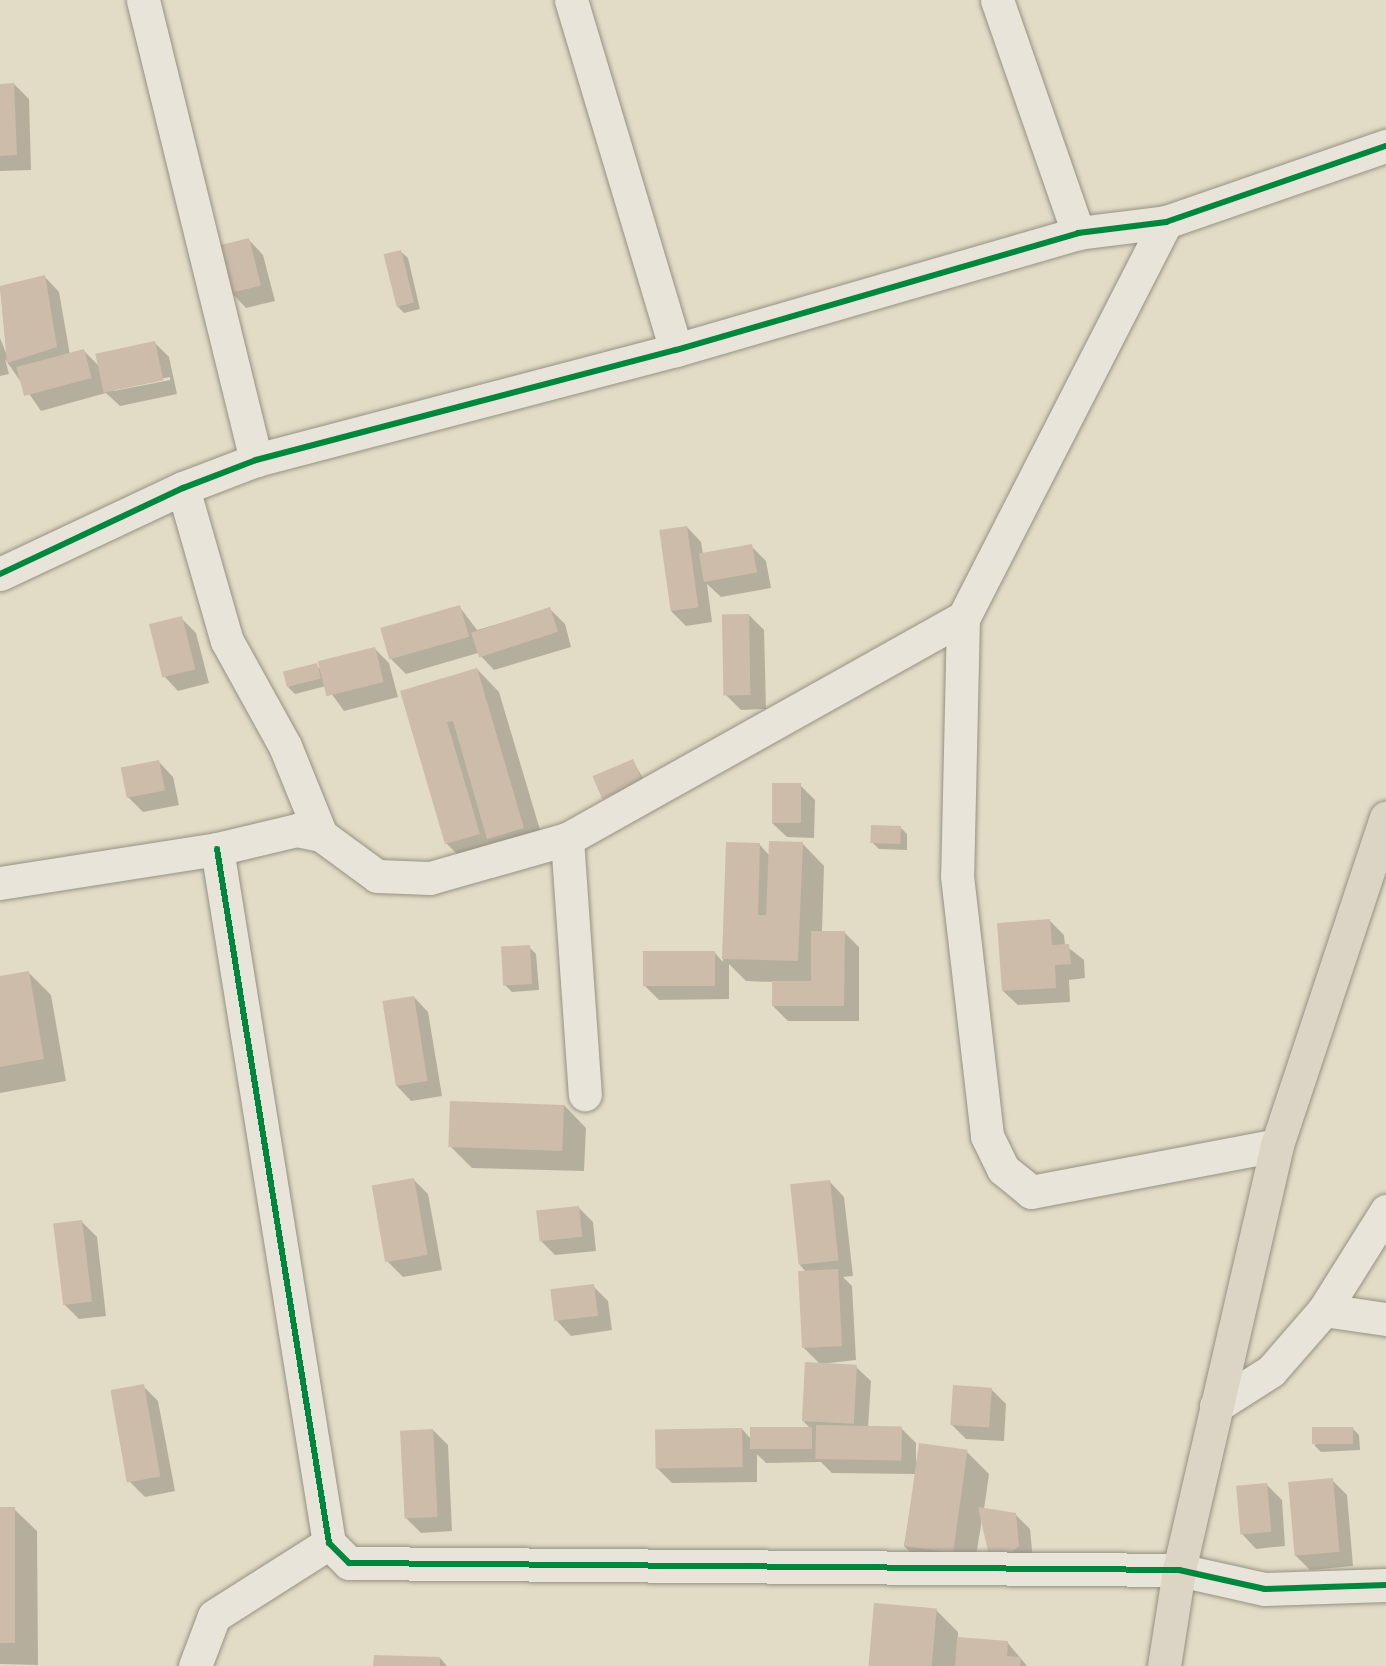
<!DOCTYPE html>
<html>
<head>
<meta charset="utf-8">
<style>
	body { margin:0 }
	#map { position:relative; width:1386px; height:1666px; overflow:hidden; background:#e2dbc5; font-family:"Libre Caslon Text",serif }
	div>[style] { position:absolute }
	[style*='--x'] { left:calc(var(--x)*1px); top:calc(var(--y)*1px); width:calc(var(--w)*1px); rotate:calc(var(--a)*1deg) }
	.shadow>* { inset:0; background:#0003 }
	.building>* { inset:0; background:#cdbcaa; transform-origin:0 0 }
	.roads { filter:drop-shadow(0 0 2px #969183) drop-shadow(0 0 2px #969183) }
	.minor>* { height:33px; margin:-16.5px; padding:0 16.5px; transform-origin:16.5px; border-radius:16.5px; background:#e8e4d9 }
	.major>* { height:33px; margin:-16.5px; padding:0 16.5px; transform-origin:16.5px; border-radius:16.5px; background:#dcd4c4 }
	.cycleway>* { height:6px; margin:-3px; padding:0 3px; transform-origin:3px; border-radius:3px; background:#00873e }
	span { translate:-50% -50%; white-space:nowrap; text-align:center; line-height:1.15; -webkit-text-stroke:5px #f5ecd1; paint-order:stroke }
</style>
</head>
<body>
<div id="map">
	<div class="shadow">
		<i style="clip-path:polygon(14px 84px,29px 99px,31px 170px,0 171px,0 85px)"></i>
		<i style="clip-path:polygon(249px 240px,263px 255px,275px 301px,246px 308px,232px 293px)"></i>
		<i style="clip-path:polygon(400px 251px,408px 258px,420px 309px,404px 313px,397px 306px)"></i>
		<i style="clip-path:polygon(evenodd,45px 277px,59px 292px,70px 355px,84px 351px,100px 367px,154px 342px,169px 357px,177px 394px,120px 406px,106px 393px,41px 411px,5px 359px,9px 374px,0 376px,0 338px,7px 355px,0 287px,45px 277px,170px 377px,170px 380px,114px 391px,114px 388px,170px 377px)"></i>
		<i style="clip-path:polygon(687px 527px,701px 542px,703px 555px,751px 546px,766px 561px,771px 588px,721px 597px,707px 584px,712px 622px,686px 626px,671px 611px)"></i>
		<i style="clip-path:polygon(459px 606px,477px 630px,550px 609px,565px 624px,571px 647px,494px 670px,478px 653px,406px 674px,391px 659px)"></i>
		<i style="clip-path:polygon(749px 615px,764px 630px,766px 709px,741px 710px,726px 695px)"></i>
		<i style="clip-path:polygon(181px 618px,196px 633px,209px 683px,178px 691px,164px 676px)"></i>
		<i style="clip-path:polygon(374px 648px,389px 663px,398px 697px,344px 711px,326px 686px,295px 694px,288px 687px,316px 665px,322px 671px)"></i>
		<i style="clip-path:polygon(477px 669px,499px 692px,546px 850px,468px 865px,446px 843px,402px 692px)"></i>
		<i style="clip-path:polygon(633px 761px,649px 789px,612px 806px)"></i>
		<i style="clip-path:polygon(159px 762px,173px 777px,179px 805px,143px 812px,128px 797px)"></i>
		<i style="clip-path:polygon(800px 785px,815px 800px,814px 838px,787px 837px,772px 823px)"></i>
		<i style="clip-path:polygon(900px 827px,907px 834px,907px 850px,879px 849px,872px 842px)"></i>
		<i style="clip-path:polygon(802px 843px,824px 866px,822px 932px,845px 933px,859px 947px,859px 1021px,788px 1021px,773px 1006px,773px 982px,746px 981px,729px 964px,729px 999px,659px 1000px,644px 985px,714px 952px,723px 962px,728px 844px,760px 845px,769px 855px)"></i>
		<i style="clip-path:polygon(1049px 920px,1064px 935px,1065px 945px,1084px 960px,1085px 978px,1069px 980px,1070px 1002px,1018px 1005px,1003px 991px)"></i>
		<i style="clip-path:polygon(529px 947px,536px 954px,539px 990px,512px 992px,505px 985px)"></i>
		<i style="clip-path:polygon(28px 972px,51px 995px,66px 1081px,0 1093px,0 977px)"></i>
		<i style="clip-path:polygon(414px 997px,428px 1012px,442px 1096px,411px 1101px,397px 1086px)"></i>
		<i style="clip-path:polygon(564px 1105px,586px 1128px,584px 1171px,472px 1168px,450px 1146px)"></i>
		<i style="clip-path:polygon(413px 1179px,428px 1194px,442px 1270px,403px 1277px,388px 1262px)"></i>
		<i style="clip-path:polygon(830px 1182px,844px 1197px,853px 1276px,843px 1277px,852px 1286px,856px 1360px,820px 1364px,804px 1348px,807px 1273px,800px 1265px)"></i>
		<i style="clip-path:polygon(579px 1208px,593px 1222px,596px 1251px,555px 1255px,540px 1240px)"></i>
		<i style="clip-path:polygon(82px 1222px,97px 1237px,106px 1316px,79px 1319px,64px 1304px)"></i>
		<i style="clip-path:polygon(593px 1286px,608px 1301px,612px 1330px,571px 1336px,557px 1321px)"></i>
		<i style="clip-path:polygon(856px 1367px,871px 1381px,868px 1428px,901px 1428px,916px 1443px,916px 1461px,967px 1452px,989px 1474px,984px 1509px,1015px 1514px,1030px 1529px,1033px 1561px,1008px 1582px,982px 1519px,973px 1575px,926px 1568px,904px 1546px,916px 1474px,832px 1473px,821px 1462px,766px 1463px,757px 1454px,757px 1482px,672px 1483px,657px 1468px,742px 1429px,751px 1439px,810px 1428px,803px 1421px)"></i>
		<i style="clip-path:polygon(143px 1386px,158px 1401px,175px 1491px,145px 1497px,130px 1482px)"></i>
		<i style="clip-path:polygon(991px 1389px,1006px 1404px,1004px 1441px,966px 1439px,951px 1424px)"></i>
		<i style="clip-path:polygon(1352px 1428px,1359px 1435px,1360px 1450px,1321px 1452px,1314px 1445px)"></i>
		<i style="clip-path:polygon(433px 1430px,448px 1445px,452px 1531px,421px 1533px,406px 1518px)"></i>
		<i style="clip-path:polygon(1332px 1480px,1347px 1495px,1353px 1566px,1310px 1570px,1295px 1555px)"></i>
		<i style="clip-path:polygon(1267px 1485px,1282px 1500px,1285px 1546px,1256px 1549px,1242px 1534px)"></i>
		<i style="clip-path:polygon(0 1509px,14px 1509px,37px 1531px,38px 1665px,0 1664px)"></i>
		<i style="clip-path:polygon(936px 1610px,958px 1632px,958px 1639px,1007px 1642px,1027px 1666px,869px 1666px)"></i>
		<i style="clip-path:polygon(440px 1658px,447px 1666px,374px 1666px)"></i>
	</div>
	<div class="building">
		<i style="clip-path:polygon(14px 83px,17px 155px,0 156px,0 84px)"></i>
		<i style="left:249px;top:238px;width:49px;height:32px;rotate:76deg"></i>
		<i style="left:401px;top:250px;width:54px;height:18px;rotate:76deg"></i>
		<i style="clip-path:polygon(45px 275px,57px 347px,7px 363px,0 286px)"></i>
		<i style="left:155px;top:341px;width:40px;height:61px;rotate:78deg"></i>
		<i style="left:84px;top:349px;width:30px;height:70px;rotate:75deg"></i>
		<i style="left:687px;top:526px;width:82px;height:28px;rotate:82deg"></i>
		<i style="left:752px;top:544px;width:29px;height:54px;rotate:80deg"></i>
		<i style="left:460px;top:605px;width:33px;height:83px;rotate:74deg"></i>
		<i style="left:550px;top:607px;width:26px;height:83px;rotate:72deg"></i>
		<i style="left:749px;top:614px;width:81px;height:27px;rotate:89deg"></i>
		<i style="left:182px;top:616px;width:55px;height:34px;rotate:76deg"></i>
		<i style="left:375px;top:647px;width:36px;height:59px;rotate:76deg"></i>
		<i style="left:317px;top:663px;width:16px;height:35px;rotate:76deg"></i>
		<i style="clip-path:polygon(477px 668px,524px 828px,487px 839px,453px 721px,447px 722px,480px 834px,445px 844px,400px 691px)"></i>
		<i style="left:633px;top:759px;width:25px;height:44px;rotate:67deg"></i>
		<i style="left:159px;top:760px;width:31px;height:39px;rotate:79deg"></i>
		<i style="left:772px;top:783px;width:29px;height:40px"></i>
		<i style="left:871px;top:825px;width:30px;height:18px;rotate:2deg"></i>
		<i style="clip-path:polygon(769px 841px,803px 842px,798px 961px,722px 959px,726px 842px,760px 843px,758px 915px,766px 915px)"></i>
		<i style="clip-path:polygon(1050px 919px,1052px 945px,1069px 944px,1071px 964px,1055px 965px,1056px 988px,1002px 991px,997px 923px)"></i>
		<i style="clip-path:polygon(811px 931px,845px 931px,844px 1006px,772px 1006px,772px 981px,811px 981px)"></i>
		<i style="left:530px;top:945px;width:39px;height:29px;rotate:87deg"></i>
		<i style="left:643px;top:951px;width:72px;height:35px"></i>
		<i style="clip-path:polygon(29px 971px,44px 1059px,0 1067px,0 976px)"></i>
		<i style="left:414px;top:996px;width:86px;height:32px;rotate:81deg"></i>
		<i style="left:450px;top:1101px;width:114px;height:46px;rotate:2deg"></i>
		<i style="left:414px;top:1178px;width:78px;height:43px;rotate:80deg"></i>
		<i style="left:830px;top:1180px;width:81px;height:40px;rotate:84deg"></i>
		<i style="left:579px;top:1206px;width:31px;height:43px;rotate:84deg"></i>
		<i style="left:82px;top:1220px;width:82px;height:29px;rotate:83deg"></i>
		<i style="left:838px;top:1269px;width:77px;height:40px;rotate:87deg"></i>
		<i style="left:594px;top:1284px;width:32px;height:44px;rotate:83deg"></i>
		<i style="left:805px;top:1362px;width:52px;height:59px;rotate:3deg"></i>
		<i style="left:144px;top:1384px;width:94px;height:34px;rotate:80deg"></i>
		<i style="left:953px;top:1385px;width:39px;height:40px;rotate:4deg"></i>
		<i style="left:816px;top:1425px;width:86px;height:34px;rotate:1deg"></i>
		<i style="left:750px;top:1427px;width:62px;height:22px"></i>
		<i style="left:1353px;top:1427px;width:17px;height:41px;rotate:90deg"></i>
		<i style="left:742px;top:1428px;width:39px;height:87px;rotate:89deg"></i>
		<i style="left:433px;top:1429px;width:88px;height:33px;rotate:87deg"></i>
		<i style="left:919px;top:1443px;width:49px;height:104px;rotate:8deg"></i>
		<i style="left:1333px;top:1478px;width:74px;height:45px;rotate:85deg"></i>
		<i style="left:1267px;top:1483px;width:49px;height:31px;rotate:85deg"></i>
		<i style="left:0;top:1507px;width:15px;height:136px"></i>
		<i style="clip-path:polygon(978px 1507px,1016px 1513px,1019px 1546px,992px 1569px)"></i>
		<i style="left:874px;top:1603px;width:63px;height:63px;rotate:5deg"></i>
		<i style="clip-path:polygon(957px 1637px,1008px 1641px,1007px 1656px,1021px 1657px,1020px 1666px,955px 1666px)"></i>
		<i style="clip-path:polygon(374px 1655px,440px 1657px,440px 1666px,373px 1666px)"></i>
	</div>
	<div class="roads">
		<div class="minor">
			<i style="--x:143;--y:0;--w:474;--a:76.2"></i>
			<i style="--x:571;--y:0;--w:365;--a:73.3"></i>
			<i style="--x:997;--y:0;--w:247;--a:70.8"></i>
			<i style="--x:1166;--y:222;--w:445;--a:117.1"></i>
			<i style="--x:963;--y:618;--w:258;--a:91.3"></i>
			<i style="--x:957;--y:876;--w:262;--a:83.4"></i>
			<i style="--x:987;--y:1136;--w:37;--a:64"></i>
			<i style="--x:1003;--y:1169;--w:36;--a:39"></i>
			<i style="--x:1031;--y:1192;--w:250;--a:-10.8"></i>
			<i style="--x:183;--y:488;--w:159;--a:74"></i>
			<i style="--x:227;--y:641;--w:120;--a:61.1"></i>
			<i style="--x:285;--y:746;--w:96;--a:68"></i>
			<i style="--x:0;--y:574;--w:202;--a:-25.2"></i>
			<i style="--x:183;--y:488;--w:78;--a:-21"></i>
			<i style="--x:256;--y:460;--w:434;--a:-14.7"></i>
			<i style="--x:676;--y:350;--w:419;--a:-16.2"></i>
			<i style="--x:1078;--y:233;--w:89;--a:-7.1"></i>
			<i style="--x:1166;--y:222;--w:233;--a:-19.1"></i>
			<i style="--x:567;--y:839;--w:256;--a:86"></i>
			<i style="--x:217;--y:849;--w:703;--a:80.83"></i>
			<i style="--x:329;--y:1543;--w:28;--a:45"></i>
			<i style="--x:349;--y:1563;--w:830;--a:0.48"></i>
			<i style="--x:1179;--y:1570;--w:88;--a:12.5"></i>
			<i style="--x:1265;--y:1589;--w:121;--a:-1.9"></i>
			<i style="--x:0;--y:883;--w:220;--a:-8.9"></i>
			<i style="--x:217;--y:849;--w:82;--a:-13.4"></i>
			<i style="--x:297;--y:830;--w:25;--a:12"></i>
			<i style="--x:321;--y:835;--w:69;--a:36.2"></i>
			<i style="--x:377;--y:876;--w:53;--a:2.2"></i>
			<i style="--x:430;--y:878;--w:142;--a:-15.9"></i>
			<i style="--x:567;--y:839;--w:453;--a:-29.2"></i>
			<i style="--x:1324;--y:1310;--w:63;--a:8.3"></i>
			<i style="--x:1216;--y:1406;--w:65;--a:-32.5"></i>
			<i style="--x:1271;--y:1371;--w:81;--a:-49"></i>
			<i style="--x:1324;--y:1310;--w:117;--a:-57.9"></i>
			<i style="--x:195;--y:1666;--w:53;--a:-69.2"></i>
			<i style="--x:214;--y:1616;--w:136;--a:-32.4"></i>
		</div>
		<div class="major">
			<i style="--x:1164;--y:1666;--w:97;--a:-81.1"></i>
			<i style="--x:1179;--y:1570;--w:436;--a:-77"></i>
			<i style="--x:1277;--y:1145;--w:345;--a:-71.6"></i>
		</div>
	</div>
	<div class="cycleway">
		<i style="--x:0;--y:574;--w:202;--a:-25.2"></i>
		<i style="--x:183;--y:488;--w:78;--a:-21"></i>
		<i style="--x:256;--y:460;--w:434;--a:-14.7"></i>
		<i style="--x:676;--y:350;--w:419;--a:-16.2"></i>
		<i style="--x:1078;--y:233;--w:89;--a:-7.1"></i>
		<i style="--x:1166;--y:222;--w:233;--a:-19.1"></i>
		<i style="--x:217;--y:849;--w:703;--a:80.83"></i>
		<i style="--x:329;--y:1543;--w:28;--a:45"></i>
		<i style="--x:349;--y:1563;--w:830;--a:0.48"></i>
		<i style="--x:1179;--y:1570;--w:88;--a:12.5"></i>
		<i style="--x:1265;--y:1589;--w:121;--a:-1.9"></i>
	</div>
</div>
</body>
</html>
